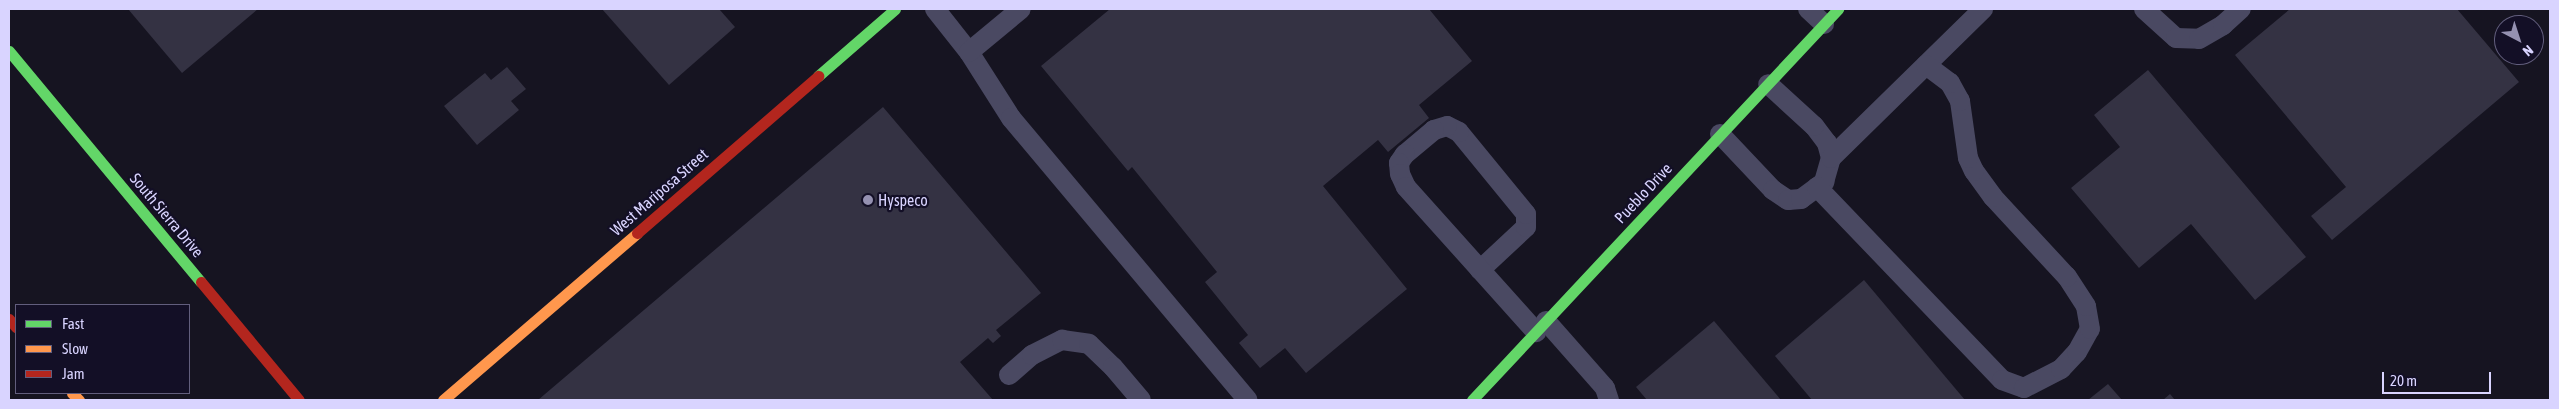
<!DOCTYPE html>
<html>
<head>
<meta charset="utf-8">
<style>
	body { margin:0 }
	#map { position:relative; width:2559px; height:409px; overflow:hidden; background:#161421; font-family:"Asap Condensed",sans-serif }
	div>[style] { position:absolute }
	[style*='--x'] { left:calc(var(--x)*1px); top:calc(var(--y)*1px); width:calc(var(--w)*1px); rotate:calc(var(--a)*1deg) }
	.building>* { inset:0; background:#343243 }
	.lane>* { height:20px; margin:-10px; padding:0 10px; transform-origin:10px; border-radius:10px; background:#4a4962 }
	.fast>* { height:11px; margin:-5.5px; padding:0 5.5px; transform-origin:5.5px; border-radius:5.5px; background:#63d668 }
	.slow>* { height:11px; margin:-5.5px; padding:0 5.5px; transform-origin:5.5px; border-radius:5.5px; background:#ff974d }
	.jam>* { height:11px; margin:-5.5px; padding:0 5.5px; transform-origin:5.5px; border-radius:5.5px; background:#b3261e }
	.dots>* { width:14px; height:14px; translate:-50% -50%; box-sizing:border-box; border:2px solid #130f26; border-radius:50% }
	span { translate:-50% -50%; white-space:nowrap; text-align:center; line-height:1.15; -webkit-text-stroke:4.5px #130f26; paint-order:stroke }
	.street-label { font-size:16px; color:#d9d4ff }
	.poi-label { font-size:16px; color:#d9d4ff }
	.left { translate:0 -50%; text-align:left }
	.frame { position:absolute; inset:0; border:10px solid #d9d4ff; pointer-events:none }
	.legend { position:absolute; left:15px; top:304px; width:175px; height:90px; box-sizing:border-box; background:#130f26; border:1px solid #625e7d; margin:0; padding:6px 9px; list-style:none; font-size:15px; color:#d9d4ff }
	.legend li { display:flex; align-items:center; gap:10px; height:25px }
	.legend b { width:25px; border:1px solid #625e7d }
	.north { position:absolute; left:2494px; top:15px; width:50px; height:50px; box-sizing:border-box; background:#130f26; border:1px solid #625e7d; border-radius:50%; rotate:140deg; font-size:14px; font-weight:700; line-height:20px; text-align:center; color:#d9d4ff }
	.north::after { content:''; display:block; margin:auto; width:18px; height:22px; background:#9591b1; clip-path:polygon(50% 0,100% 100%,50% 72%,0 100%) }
	.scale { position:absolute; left:2382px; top:372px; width:109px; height:22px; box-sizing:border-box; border:2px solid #d9d4ff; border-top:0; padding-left:6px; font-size:15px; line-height:18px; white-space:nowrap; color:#d9d4ff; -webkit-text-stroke:4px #130f26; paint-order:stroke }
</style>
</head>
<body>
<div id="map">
	<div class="building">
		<i style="clip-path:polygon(128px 9px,258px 9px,182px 73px)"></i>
		<i style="clip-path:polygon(602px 9px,719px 9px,735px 27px,669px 85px)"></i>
		<i style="clip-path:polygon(1110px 9px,1429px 9px,1472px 61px,1419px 105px,1429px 118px,1388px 152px,1378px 140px,1323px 186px,1407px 289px,1306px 373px,1285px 348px,1260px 368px,1239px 343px,1248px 335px,1205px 282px,1217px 272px,1132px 167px,1128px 171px,1041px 66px)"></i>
		<i style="clip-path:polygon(2290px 9px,2457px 9px,2519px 82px,2332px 240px,2311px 216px,2346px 187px,2235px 55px)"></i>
		<i style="clip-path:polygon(507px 67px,526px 89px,511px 101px,519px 110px,477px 145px,444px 106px,485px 73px,491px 80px)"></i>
		<i style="clip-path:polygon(2148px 70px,2306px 257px,2255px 300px,2191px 224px,2139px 268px,2071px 188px,2120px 147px,2094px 115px)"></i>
		<i style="clip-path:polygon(883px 107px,1041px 293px,996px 330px,1001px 336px,993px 343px,988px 338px,960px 362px,993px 400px,538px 400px)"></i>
		<i style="clip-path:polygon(1864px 280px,1965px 400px,1812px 400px,1775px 356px)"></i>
		<i style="clip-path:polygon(1714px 321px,1781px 400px,1647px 400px,1636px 387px)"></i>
		<i style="clip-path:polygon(2108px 384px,2122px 400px,2088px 400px)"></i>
		<i style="clip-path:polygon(2170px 394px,2175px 400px,2163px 400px)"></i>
	</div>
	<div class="lane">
		<i style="--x:935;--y:9;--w:55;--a:51.7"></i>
		<i style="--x:969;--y:52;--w:78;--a:57.5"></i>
		<i style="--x:1011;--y:118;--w:368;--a:50"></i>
		<i style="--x:1808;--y:9;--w:22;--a:43"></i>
		<i style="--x:2144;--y:9;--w:43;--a:42.2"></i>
		<i style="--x:2176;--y:38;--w:23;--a:2"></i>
		<i style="--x:2199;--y:39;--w:28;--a:-30"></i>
		<i style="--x:2223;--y:25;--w:24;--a:-42"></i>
		<i style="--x:969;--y:52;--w:67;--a:-39.6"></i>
		<i style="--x:1720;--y:134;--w:77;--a:46.6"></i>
		<i style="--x:1773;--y:190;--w:18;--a:34"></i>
		<i style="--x:1788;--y:200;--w:13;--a:-4"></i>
		<i style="--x:1801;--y:199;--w:29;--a:-36"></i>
		<i style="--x:1824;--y:182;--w:25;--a:-74"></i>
		<i style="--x:1831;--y:158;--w:16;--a:-105"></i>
		<i style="--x:1827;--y:143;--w:21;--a:-127"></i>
		<i style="--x:1814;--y:126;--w:62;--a:-137.6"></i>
		<i style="--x:1831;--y:158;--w:213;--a:-44.4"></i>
		<i style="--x:1817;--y:187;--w:267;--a:46.2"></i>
		<i style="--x:2002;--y:380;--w:23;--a:20"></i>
		<i style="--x:2024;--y:388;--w:42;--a:-27.2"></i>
		<i style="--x:2061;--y:369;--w:23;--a:-47"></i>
		<i style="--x:2077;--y:352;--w:26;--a:-61"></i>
		<i style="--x:2090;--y:329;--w:23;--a:-100"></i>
		<i style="--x:2086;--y:306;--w:35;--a:-123"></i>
		<i style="--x:2067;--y:277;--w:109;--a:-132.8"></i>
		<i style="--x:1993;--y:197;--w:32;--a:-126"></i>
		<i style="--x:1974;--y:171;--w:14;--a:-115"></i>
		<i style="--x:1968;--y:158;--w:58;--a:-98"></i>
		<i style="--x:1960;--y:101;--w:21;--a:-119"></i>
		<i style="--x:1950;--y:83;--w:30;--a:-143"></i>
		<i style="--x:1480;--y:270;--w:63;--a:-43.1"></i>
		<i style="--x:1526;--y:227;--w:13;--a:-90"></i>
		<i style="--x:1526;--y:214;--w:106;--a:-129.3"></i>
		<i style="--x:1459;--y:132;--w:13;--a:-153"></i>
		<i style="--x:1447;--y:126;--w:14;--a:163"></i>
		<i style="--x:1434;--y:130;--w:38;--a:140"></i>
		<i style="--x:1405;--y:154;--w:11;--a:124"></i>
		<i style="--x:1399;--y:163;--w:11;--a:85"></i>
		<i style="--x:1400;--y:174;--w:14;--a:65"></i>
		<i style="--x:1406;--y:187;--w:195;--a:48.1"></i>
		<i style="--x:1546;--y:321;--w:89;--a:48.6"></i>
		<i style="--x:1605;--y:388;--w:13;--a:72"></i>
		<i style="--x:1009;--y:375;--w:30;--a:-41"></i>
		<i style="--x:1032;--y:355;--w:34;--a:-27"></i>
		<i style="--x:1062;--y:340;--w:27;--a:8"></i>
		<i style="--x:1089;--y:344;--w:33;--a:44"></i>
		<i style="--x:1113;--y:367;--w:43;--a:49.7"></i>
	</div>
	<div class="fast">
		<i style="--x:9;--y:51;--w:300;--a:50.3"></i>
		<i style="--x:818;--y:76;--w:102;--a:-41"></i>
		<i style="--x:1472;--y:400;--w:536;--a:-46.89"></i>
	</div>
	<div class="slow">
		<i style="--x:72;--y:393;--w:10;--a:45"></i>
		<i style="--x:443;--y:400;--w:256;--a:-40.7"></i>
	</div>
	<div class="jam">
		<i style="--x:637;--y:233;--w:240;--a:-40.9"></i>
		<i style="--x:201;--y:282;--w:153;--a:50.3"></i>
		<i style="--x:9;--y:319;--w:11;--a:49"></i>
	</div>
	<div class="dots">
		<i style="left:868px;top:200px;background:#9591b1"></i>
	</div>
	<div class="street-label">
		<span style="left:659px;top:192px;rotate:-41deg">West Mariposa Street</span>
		<span style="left:1643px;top:193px;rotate:-47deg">Pueblo Drive</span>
		<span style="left:167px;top:215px;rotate:50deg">South Sierra Drive</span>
	</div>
	<div class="poi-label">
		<span class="left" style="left:878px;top:200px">Hyspeco</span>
	</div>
	<div class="frame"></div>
	<ul class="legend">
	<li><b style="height:6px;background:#63d668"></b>Fast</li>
	<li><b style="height:6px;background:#ff974d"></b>Slow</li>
	<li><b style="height:6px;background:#b3261e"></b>Jam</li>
	</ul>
	<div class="north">N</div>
	<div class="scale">20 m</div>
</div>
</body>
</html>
